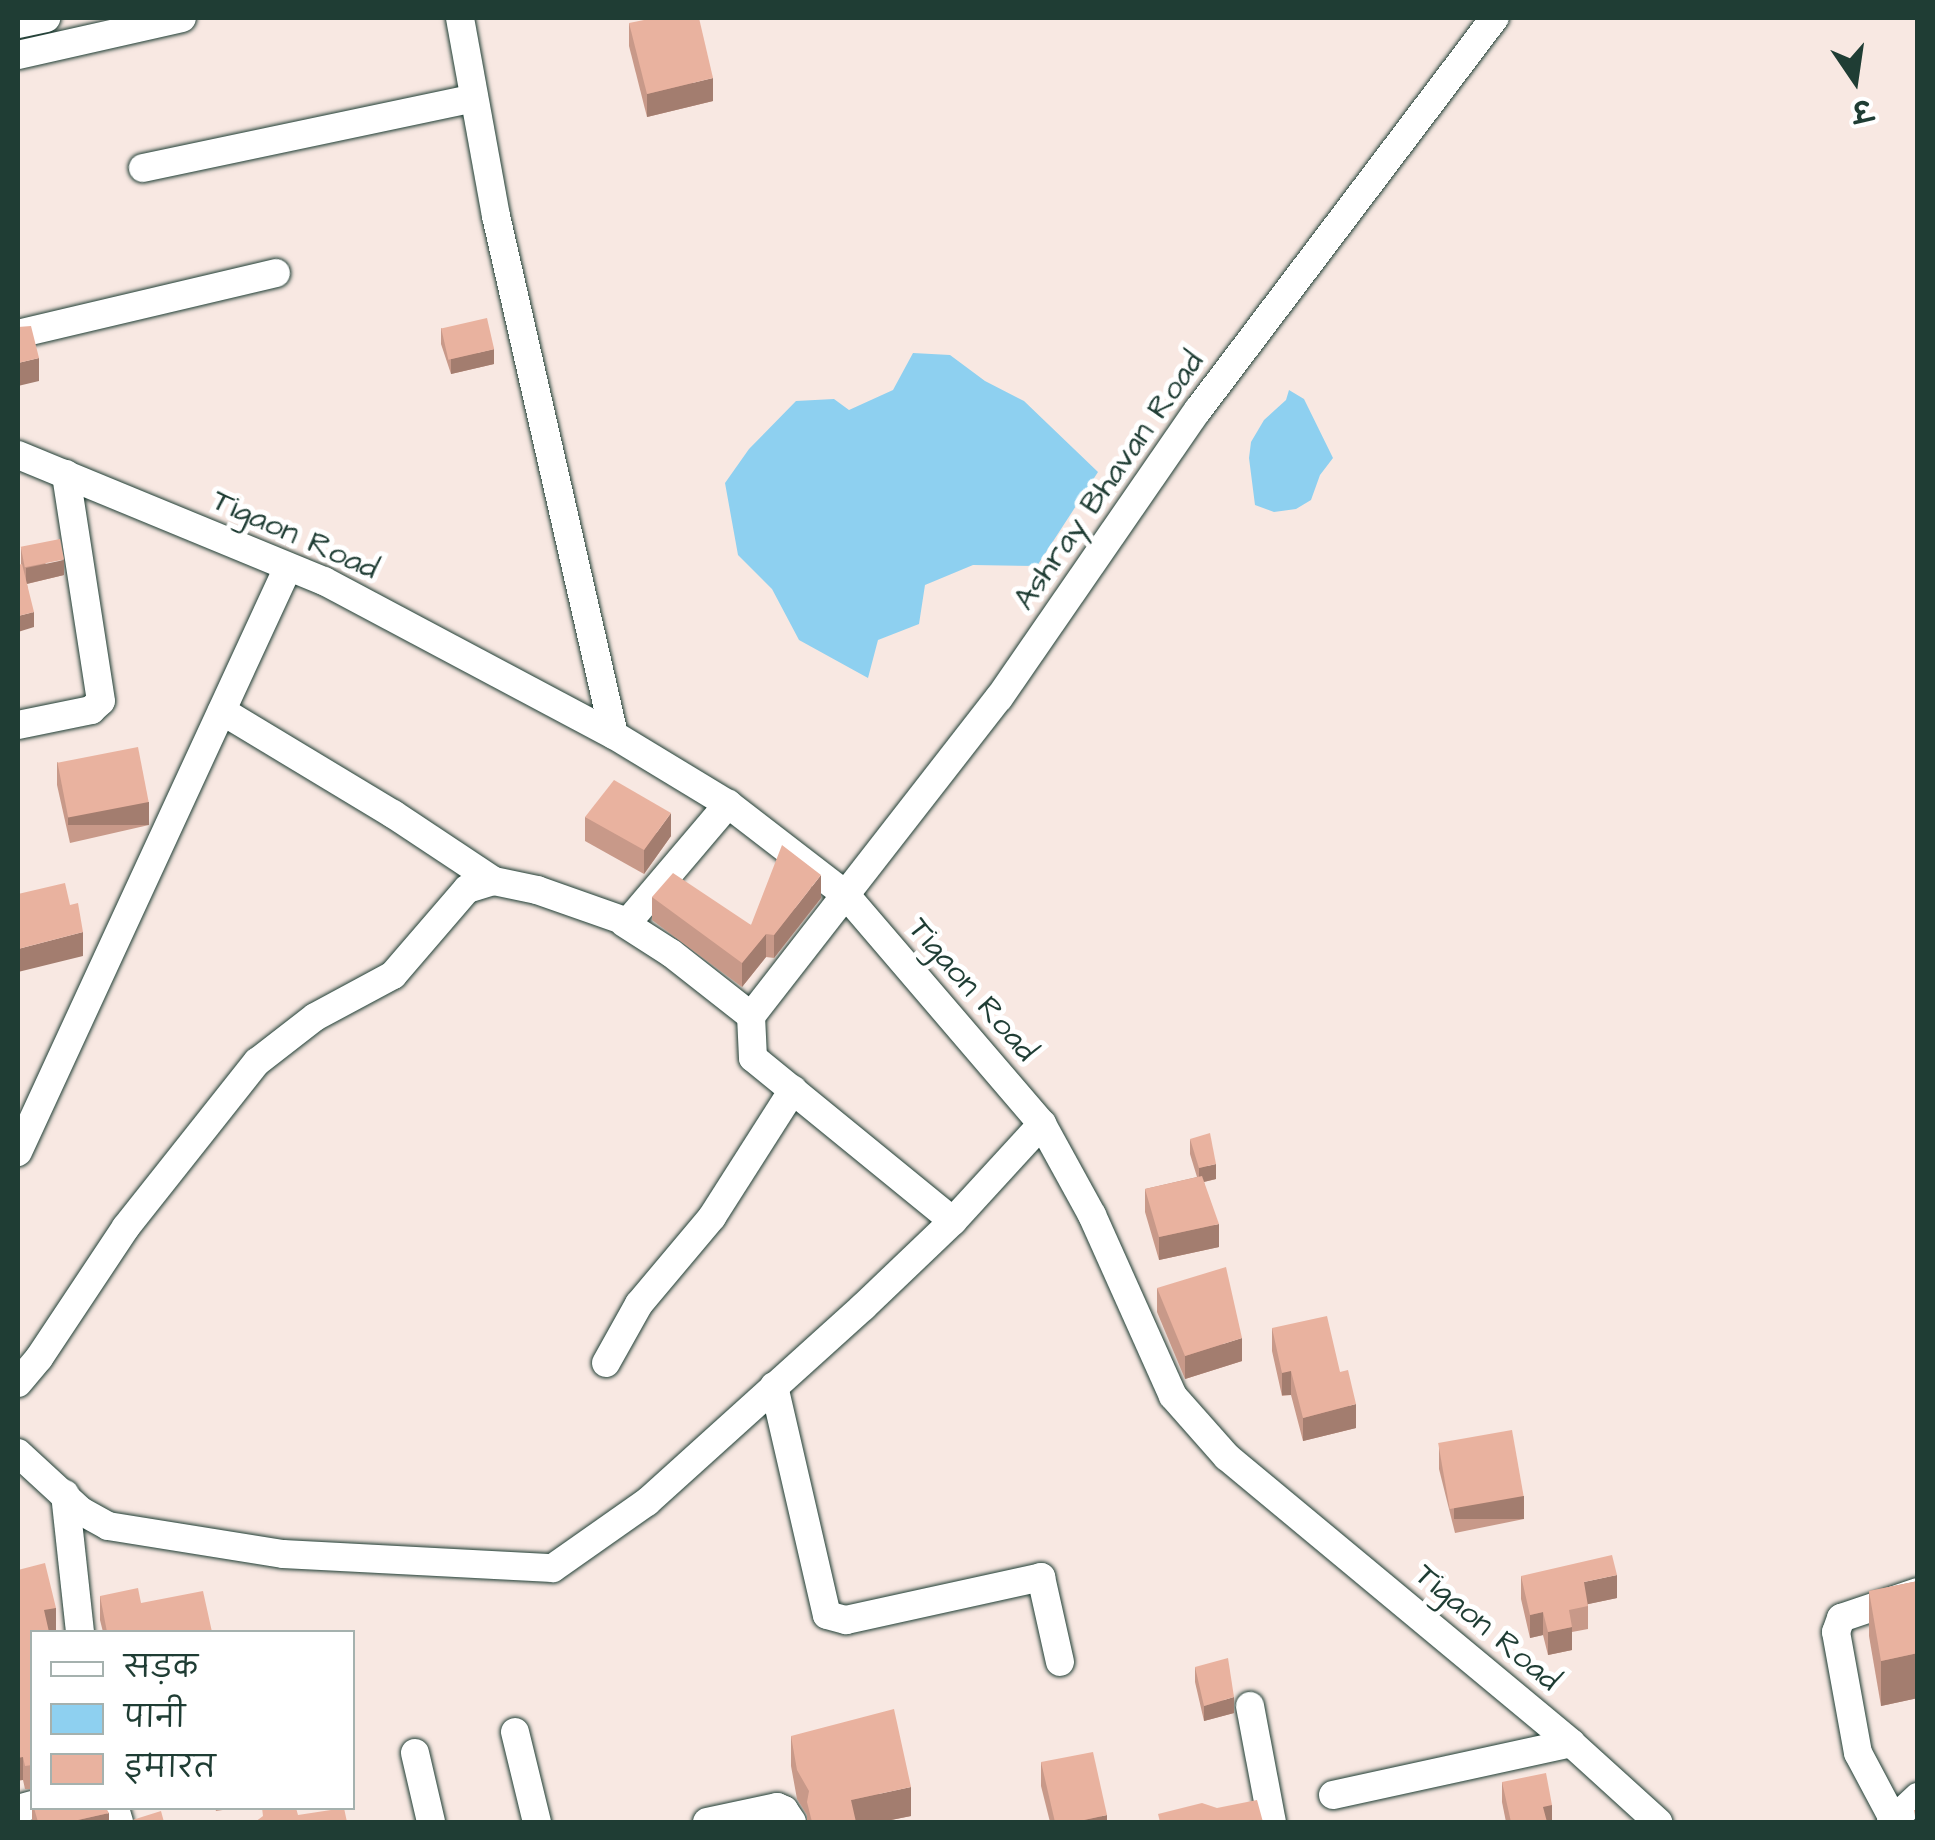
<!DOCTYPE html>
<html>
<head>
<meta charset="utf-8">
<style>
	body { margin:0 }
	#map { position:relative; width:1935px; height:1840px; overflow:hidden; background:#f8e8e2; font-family:"Architects Daughter","Playpen Sans Deva",sans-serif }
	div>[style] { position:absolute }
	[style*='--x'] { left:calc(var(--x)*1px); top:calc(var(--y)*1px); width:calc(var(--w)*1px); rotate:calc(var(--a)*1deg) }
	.water>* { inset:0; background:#8ed0f0 }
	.roads { filter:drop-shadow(0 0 2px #1f3d34) drop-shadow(0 0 2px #1f3d34) }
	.minor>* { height:28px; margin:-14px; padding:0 14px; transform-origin:14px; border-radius:14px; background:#fff }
	.wall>* { inset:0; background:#c89989 }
	.shaded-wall>* { inset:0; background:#a37d6f; transform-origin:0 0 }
	.building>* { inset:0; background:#e9b29f; transform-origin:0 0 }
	span { translate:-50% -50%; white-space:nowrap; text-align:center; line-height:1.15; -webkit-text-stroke:10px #fff; paint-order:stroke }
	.street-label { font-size:32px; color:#1f3d34 }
	.frame { position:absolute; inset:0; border:20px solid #1f3d34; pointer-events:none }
	.legend { position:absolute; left:30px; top:1630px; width:325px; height:180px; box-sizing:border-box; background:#fff; border:2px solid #a5b1ae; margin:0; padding:12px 18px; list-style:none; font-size:30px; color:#1f3d34 }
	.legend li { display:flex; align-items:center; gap:20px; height:50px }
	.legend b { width:50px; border:2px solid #a5b1ae }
	.north { position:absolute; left:1805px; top:30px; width:100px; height:100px; -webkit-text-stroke:8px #fff; paint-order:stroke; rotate:167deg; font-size:28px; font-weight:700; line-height:40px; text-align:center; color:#1f3d34 }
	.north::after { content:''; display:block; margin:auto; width:35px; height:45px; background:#1f3d34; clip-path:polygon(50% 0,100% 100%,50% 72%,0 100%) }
</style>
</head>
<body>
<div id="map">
	<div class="water">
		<i style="clip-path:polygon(913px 353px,950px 355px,985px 381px,1024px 401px,1098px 472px,1037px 566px,973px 565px,925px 585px,919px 624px,878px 640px,868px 678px,799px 640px,772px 589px,738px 555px,725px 483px,749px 449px,796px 401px,834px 399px,849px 410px,893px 390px)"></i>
		<i style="clip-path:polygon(1289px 390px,1304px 399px,1333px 458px,1320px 475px,1311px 500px,1296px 509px,1274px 512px,1255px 505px,1249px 458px,1251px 442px,1264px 420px,1286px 400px)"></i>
	</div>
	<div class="roads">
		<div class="minor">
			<i style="--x:460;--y:18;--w:201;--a:79.7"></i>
			<i style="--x:496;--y:216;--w:532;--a:77.19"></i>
			<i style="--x:18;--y:24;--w:29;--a:-12"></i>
			<i style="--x:18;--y:55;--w:168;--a:-12.7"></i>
			<i style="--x:143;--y:168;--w:338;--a:-11.9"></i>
			<i style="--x:18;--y:334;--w:265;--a:-13.3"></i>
			<i style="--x:18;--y:455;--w:331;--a:22.4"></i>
			<i style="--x:324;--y:581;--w:328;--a:28"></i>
			<i style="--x:614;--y:735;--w:133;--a:31.2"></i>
			<i style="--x:728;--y:804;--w:148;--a:37.6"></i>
			<i style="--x:845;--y:894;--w:303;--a:49.4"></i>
			<i style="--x:1042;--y:1124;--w:104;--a:61.2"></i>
			<i style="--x:1092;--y:1215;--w:198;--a:65.9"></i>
			<i style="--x:1173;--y:1396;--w:81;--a:48.5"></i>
			<i style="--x:1227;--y:1457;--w:447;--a:39.7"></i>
			<i style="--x:1571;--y:1743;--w:118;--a:42.2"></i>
			<i style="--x:222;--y:711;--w:200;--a:31.1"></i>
			<i style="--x:393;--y:814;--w:121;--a:33.6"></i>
			<i style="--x:18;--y:725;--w:75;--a:-11.6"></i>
			<i style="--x:91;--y:710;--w:13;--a:-42"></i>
			<i style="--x:101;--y:701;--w:230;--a:-98.8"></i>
			<i style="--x:624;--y:923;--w:56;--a:32.6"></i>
			<i style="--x:671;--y:953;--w:102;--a:38.2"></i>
			<i style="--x:18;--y:1152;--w:644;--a:-65.22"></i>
			<i style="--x:953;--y:1221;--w:258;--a:-140.8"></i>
			<i style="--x:753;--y:1058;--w:42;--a:-92.7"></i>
			<i style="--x:751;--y:1016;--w:403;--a:-52.1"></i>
			<i style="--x:999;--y:698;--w:350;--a:-55.4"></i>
			<i style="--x:1198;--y:410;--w:492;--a:-52.9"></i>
			<i style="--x:606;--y:1363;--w:68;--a:-60.8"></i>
			<i style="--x:639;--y:1304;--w:114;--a:-50"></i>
			<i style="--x:712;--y:1217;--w:151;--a:-57.5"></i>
			<i style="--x:18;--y:1383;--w:33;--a:-50"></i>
			<i style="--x:39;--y:1358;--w:157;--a:-56.4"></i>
			<i style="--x:126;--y:1227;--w:211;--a:-51.6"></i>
			<i style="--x:257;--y:1062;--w:73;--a:-37.8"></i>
			<i style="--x:315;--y:1017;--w:89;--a:-28.3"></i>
			<i style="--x:393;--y:975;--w:113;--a:-49.3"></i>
			<i style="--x:467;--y:889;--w:28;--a:-17"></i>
			<i style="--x:494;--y:881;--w:44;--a:11.8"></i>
			<i style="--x:537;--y:890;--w:96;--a:19.4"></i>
			<i style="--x:628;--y:922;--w:155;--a:-49.7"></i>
			<i style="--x:774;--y:1386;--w:235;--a:77"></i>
			<i style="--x:827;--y:1615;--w:20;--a:15"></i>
			<i style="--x:846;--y:1620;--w:200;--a:-12.4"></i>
			<i style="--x:1041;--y:1577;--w:87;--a:77.4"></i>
			<i style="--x:18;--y:1453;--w:86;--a:42.6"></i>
			<i style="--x:81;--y:1511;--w:31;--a:29"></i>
			<i style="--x:108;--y:1526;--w:177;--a:9.1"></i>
			<i style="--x:283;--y:1554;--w:270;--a:3"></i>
			<i style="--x:553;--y:1568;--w:115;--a:-35.1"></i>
			<i style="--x:647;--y:1502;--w:291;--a:-42.1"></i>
			<i style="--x:863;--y:1307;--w:124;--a:-43.7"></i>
			<i style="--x:953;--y:1221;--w:132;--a:-47.5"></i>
			<i style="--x:65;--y:1494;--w:139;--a:83.8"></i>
			<i style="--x:1250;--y:1706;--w:118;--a:79.3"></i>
			<i style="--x:515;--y:1732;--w:93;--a:76.3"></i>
			<i style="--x:415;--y:1753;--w:71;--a:76.9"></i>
			<i style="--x:1333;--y:1795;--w:244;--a:-12.3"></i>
			<i style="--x:115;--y:1808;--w:15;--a:74"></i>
			<i style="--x:18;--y:1809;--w:15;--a:-16"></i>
			<i style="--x:1892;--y:1817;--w:72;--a:-118"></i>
			<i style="--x:1858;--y:1753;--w:123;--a:-100.3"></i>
			<i style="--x:1836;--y:1632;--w:15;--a:-70"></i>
			<i style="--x:1841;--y:1618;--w:81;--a:-18.7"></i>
			<i style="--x:707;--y:1822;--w:72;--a:-12.1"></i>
			<i style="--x:777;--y:1807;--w:8;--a:23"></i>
			<i style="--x:784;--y:1810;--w:14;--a:56"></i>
			<i style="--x:1891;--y:1822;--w:37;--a:-43"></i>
		</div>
	</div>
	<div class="wall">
		<i style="clip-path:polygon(629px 23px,713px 101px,647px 117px,629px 46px)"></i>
		<i style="clip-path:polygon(441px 328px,494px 364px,451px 374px,441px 344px)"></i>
		<i style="clip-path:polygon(21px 548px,64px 575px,27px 584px,34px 627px,21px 564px)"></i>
		<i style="clip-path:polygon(57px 762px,149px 825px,70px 843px,57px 785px)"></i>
		<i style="clip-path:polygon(585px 817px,671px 836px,644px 874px,585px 841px)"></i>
		<i style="clip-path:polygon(652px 897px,751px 925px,821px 898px,774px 958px,766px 957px,742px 987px,652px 920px)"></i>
		<i style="clip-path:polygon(1190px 1139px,1216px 1179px,1204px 1182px,1219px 1247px,1159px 1260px,1145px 1212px,1145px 1189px,1197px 1177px,1190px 1154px)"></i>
		<i style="clip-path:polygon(1157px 1288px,1242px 1361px,1185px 1379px,1157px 1312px)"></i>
		<i style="clip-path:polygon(1272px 1328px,1340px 1372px,1356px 1428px,1303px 1441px,1291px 1395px,1282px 1396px,1272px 1351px)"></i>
		<i style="clip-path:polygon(1439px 1446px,1524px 1519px,1455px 1533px,1439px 1469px)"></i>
		<i style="clip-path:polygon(18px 1570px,56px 1631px,49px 1632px,32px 1632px,32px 1789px,25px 1789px,23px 1780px,18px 1781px)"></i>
		<i style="clip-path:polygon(1521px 1576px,1617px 1598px,1588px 1604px,1588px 1629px,1572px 1632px,1572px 1650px,1548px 1655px,1543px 1635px,1530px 1638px,1521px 1599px)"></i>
		<i style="clip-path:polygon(1918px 1581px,1918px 1698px,1881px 1706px,1869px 1636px,1869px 1591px)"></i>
		<i style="clip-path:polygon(100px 1596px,141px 1603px,212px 1632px,103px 1632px,100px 1620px)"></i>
		<i style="clip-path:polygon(1195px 1667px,1234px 1713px,1204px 1721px,1195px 1682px)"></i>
		<i style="clip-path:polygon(791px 1736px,911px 1816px,881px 1822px,807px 1822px,807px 1815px,797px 1799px,791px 1766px)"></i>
		<i style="clip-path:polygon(1041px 1762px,1107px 1822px,1050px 1822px,1041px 1786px)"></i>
		<i style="clip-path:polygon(1502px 1782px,1552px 1822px,1506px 1822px,1502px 1802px)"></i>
		<i style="clip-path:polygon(32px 1800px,32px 1808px,106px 1808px,109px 1822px,32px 1822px)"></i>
		<i style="clip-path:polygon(215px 1808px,236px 1808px,216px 1811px)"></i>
	</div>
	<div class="shaded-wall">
		<i style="clip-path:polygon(713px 78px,713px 101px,647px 117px,647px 94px)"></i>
		<i style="clip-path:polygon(494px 349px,494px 364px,451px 374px,451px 359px)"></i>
		<i style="clip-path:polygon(39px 358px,39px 381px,18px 386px,18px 363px)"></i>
		<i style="clip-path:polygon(64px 560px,64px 575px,26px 584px,26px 568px)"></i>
		<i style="clip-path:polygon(34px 612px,34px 627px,18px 632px,18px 616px)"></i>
		<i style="left:149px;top:802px;width:23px;height:81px;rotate:90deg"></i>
		<i style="clip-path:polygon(671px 813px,671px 836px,644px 874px,644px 850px)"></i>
		<i style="clip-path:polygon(821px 875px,821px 898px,774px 958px,774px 935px)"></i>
		<i style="clip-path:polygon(83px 932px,83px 956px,18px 972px,18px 949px)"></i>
		<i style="clip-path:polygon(766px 934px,766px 957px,742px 987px,742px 963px)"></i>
		<i style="clip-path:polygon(1216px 1164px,1216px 1179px,1199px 1183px,1199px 1168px)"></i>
		<i style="clip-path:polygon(1219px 1224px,1219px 1247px,1159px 1260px,1159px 1237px)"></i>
		<i style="clip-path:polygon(1242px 1338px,1242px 1361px,1185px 1379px,1185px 1356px)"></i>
		<i style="left:1291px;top:1371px;width:24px;height:9px;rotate:90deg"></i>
		<i style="clip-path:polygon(1356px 1404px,1356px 1428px,1303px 1441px,1303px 1418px)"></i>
		<i style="left:1524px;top:1496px;width:23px;height:70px;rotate:90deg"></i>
		<i style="clip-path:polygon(1617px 1575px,1617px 1598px,1584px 1605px,1584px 1582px)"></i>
		<i style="left:56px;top:1608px;width:23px;height:12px;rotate:90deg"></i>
		<i style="clip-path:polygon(1543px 1612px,1543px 1635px,1530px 1638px,1530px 1615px)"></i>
		<i style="clip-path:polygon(1572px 1627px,1572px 1650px,1548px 1655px,1548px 1632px)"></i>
		<i style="clip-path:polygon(1918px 1653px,1918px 1698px,1881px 1706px,1881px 1661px)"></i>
		<i style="clip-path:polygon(1234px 1697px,1234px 1713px,1204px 1721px,1204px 1706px)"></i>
		<i style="left:23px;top:1757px;width:23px;height:5px;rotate:90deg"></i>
		<i style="clip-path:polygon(911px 1787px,911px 1816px,881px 1822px,851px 1822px,851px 1800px)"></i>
		<i style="left:1552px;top:1805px;width:17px;height:9px;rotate:90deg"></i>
		<i style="clip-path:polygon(109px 1813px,109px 1822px,69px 1822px)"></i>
		<i style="clip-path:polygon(1107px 1815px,1107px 1822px,1075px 1822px)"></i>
	</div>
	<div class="building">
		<i style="clip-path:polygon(654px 18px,699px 18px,713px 78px,647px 94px,629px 23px)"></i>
		<i style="left:487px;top:318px;width:32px;height:47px;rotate:77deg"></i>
		<i style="clip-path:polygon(31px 326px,39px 358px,18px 363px,18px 327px)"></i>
		<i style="left:60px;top:539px;width:21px;height:40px;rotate:79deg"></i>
		<i style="clip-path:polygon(22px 564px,34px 612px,18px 616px,18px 565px)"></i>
		<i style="left:138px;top:747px;width:56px;height:82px;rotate:79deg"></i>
		<i style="clip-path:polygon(614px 780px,671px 813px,644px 850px,585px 817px)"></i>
		<i style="clip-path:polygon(782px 845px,821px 875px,774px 935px,766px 934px,742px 963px,652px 897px,673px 873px,751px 925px)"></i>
		<i style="clip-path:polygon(65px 883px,70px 905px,78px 903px,83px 932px,18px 949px,18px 894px)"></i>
		<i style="clip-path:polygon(1210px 1133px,1216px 1164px,1199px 1168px,1190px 1139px)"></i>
		<i style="clip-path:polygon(1202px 1176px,1219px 1224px,1159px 1237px,1145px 1189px)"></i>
		<i style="clip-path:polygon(1226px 1267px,1242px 1338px,1185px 1356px,1157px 1288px)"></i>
		<i style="clip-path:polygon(1327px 1316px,1340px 1372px,1348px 1370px,1356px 1404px,1303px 1418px,1291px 1371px,1282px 1373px,1272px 1328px)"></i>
		<i style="left:1512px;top:1430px;width:67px;height:75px;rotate:80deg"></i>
		<i style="clip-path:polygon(1612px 1555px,1617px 1575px,1584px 1582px,1588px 1606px,1569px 1610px,1572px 1627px,1548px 1632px,1543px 1612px,1530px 1615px,1521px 1576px)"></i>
		<i style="clip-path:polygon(45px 1563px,56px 1608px,44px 1610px,49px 1632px,32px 1632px,32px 1765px,25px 1766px,23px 1757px,18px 1758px,18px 1570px)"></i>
		<i style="clip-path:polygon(1918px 1581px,1918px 1653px,1881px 1661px,1869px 1591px)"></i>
		<i style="clip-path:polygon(138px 1588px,141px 1603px,203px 1591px,212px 1632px,107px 1632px,100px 1596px)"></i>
		<i style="clip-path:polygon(1228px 1658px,1234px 1697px,1204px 1706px,1195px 1667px)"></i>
		<i style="clip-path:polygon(894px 1709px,911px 1787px,851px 1800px,856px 1822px,812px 1822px,807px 1802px,809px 1791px,797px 1770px,791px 1736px)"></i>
		<i style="clip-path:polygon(1093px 1752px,1107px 1815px,1075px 1822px,1055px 1822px,1041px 1762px)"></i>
		<i style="clip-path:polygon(1546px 1773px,1552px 1805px,1543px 1807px,1547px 1822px,1511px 1822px,1502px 1782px)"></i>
		<i style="clip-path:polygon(1257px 1800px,1263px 1822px,1160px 1822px,1158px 1814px,1202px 1803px,1217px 1808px)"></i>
		<i style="clip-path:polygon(34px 1808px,106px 1808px,109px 1813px,69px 1822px,38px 1822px)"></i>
		<i style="clip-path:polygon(262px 1808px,296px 1808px,298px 1815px,344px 1808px,347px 1822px,255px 1822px,263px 1816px)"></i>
		<i style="clip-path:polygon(1914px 1810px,1918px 1810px,1918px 1822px,1916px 1822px)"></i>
		<i style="clip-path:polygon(161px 1811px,164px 1822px,126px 1822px)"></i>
	</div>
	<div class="street-label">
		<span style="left:1109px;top:481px;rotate:-55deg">Ashray Bhavan Road</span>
		<span style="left:295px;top:535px;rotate:24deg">Tigaon Road</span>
		<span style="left:972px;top:990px;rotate:49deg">Tigaon Road</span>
		<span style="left:1487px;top:1628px;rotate:40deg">Tigaon Road</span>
	</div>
	<div class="frame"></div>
	<ul class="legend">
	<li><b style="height:12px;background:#fff"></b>सड़क</li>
	<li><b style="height:28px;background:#8ed0f0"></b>पानी</li>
	<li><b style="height:28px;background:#e9b29f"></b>इमारत</li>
	</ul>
	<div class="north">उ</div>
</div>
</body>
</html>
